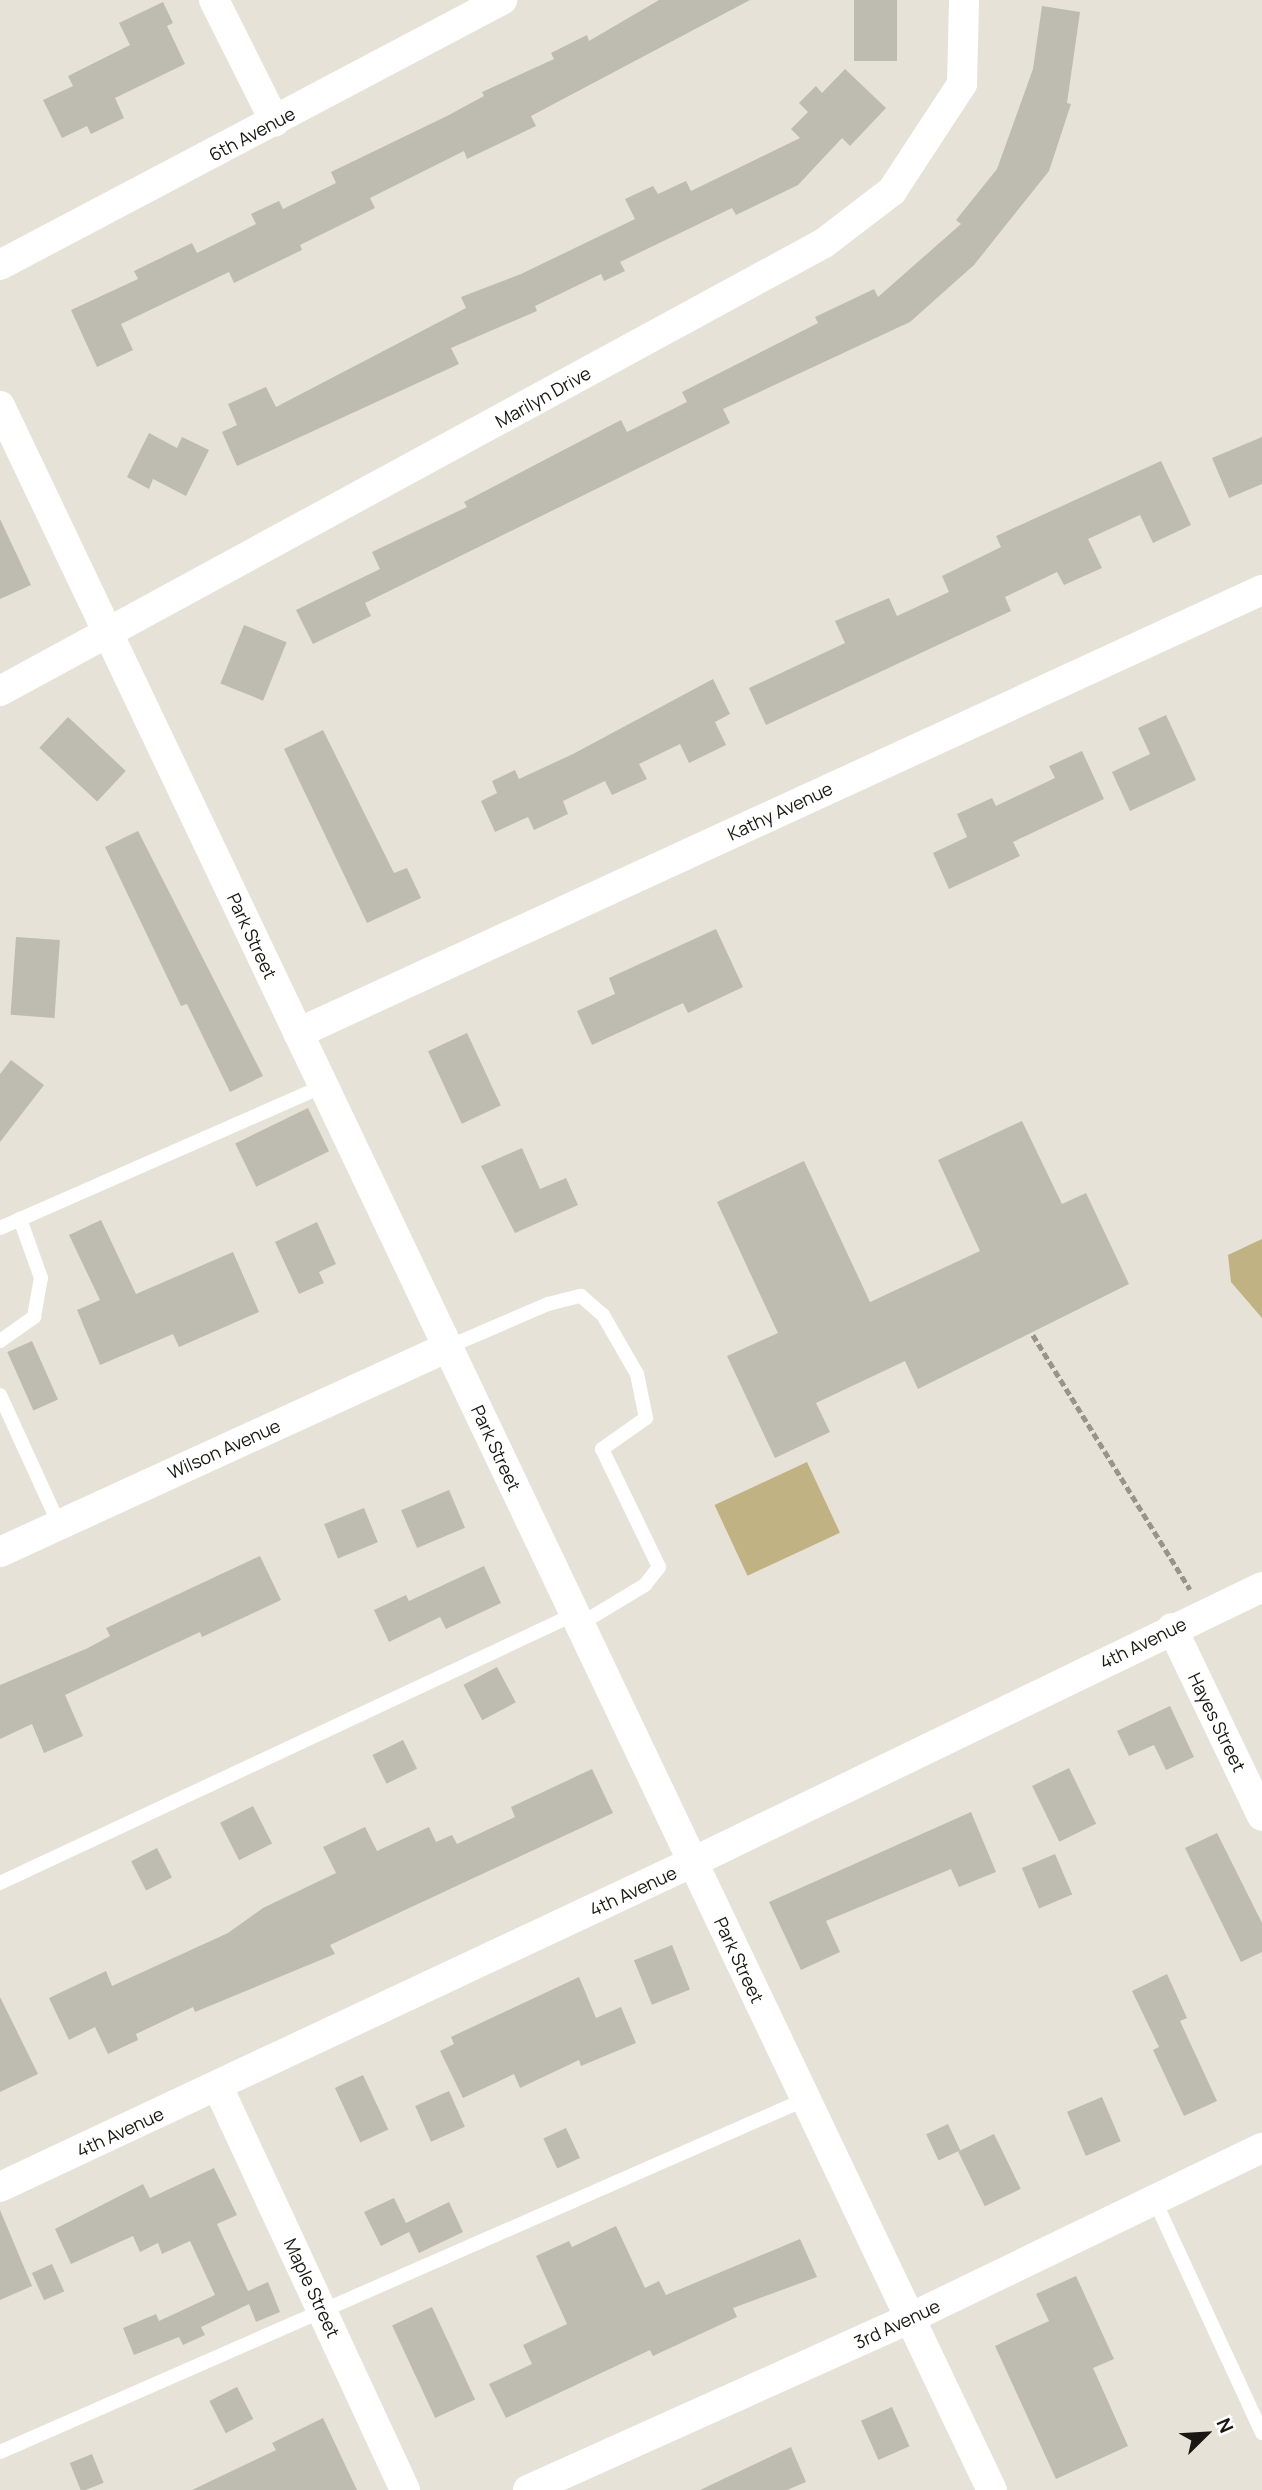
<!DOCTYPE html>
<html>
<head>
<meta charset="utf-8">
<style>
	body { margin:0 }
	#map { position:relative; width:1262px; height:2490px; overflow:hidden; background:#e6e2d7; font-family:Manrope,sans-serif }
	div>[style] { position:absolute }
	[style*='--x'] { left:calc(var(--x)*1px); top:calc(var(--y)*1px); width:calc(var(--w)*1px); rotate:calc(var(--a)*1deg) }
	.green>* { inset:0; background:#c1b284; transform-origin:0 0 }
	.building>* { inset:0; background:#bebbb0; transform-origin:0 0 }
	.path>* { height:4.5px; margin-top:-2.25px; transform-origin:0; background:repeating-linear-gradient(90deg,#98948c 0 7px,transparent 0 10.5px) }
	.lane>* { height:14px; margin:-7px; padding:0 7px; transform-origin:7px; border-radius:7px; background:#fff }
	.street>* { height:30px; margin:-15px; padding:0 15px; transform-origin:15px; border-radius:15px; background:#fff }
	span { translate:-50% -50%; white-space:nowrap; text-align:center; line-height:1.15; -webkit-text-stroke:5px #fff; paint-order:stroke }
	.street-label { font-size:18px; color:#191713 }
	.north { position:absolute; left:1171px; top:2399px; width:70px; height:70px; -webkit-text-stroke:5px #fff; paint-order:stroke; rotate:66deg; font-size:19px; font-weight:700; line-height:28px; text-align:center; color:#191713 }
	.north::after { content:''; display:block; margin:auto; width:24px; height:32px; background:#191713; clip-path:polygon(50% 0,100% 100%,50% 72%,0 100%) }
</style>
</head>
<body>
<div id="map">
	<div class="green">
		<i style="clip-path:polygon(1262px 1239px,1262px 1318px,1231px 1282px,1228px 1255px)"></i>
		<i style="left:807px;top:1462px;width:78px;height:102px;rotate:65deg"></i>
	</div>
	<div class="building">
		<i style="clip-path:polygon(659px 0,750px 0,531px 116px,536px 126px,467px 159px,464px 151px,370px 198px,375px 208px,300px 245px,302px 250px,234px 283px,229px 272px,121px 324px,133px 350px,97px 367px,71px 310px,138px 279px,134px 271px,192px 243px,197px 253px,256px 224px,251px 214px,279px 201px,283px 209px,336px 183px,331px 172px,447px 116px,484px 96px,482px 92px,554px 59px,551px 53px,587px 35px,589px 41px)"></i>
		<i style="left:854px;top:0;width:43px;height:61px"></i>
		<i style="clip-path:polygon(163px 2px,173px 23px,167px 26px,185px 64px,115px 98px,124px 118px,91px 134px,87px 126px,62px 138px,43px 100px,73px 86px,68px 76px,130px 45px,119px 23px)"></i>
		<i style="clip-path:polygon(1042px 6px,1080px 12px,1067px 103px,1071px 104px,1049px 171px,974px 265px,910px 322px,723px 409px,730px 423px,365px 603px,371px 616px,313px 644px,296px 610px,380px 569px,372px 552px,467px 507px,464px 502px,621px 420px,627px 432px,687px 402px,682px 392px,818px 323px,815px 317px,874px 289px,878px 297px,961px 224px,956px 220px,997px 169px,1033px 69px)"></i>
		<i style="clip-path:polygon(845px 69px,886px 108px,850px 146px,842px 138px,798px 185px,736px 215px,732px 208px,620px 262px,625px 271px,604px 281px,601px 274px,535px 306px,537px 311px,451px 348px,459px 364px,237px 466px,222px 432px,237px 425px,228px 404px,266px 387px,276px 407px,466px 308px,461px 297px,521px 274px,635px 219px,625px 199px,653px 186px,658px 194px,686px 181px,691px 191px,800px 138px,791px 129px,808px 112px,799px 103px,816px 86px,822px 93px)"></i>
		<i style="clip-path:polygon(149px 433px,177px 448px,182px 437px,209px 450px,186px 496px,153px 479px,149px 489px,127px 477px)"></i>
		<i style="clip-path:polygon(1262px 437px,1262px 484px,1229px 498px,1212px 458px)"></i>
		<i style="clip-path:polygon(1161px 461px,1191px 525px,1153px 543px,1140px 515px,1088px 539px,1102px 568px,1064px 585px,1057px 572px,1005px 597px,1011px 611px,766px 725px,749px 688px,845px 643px,835px 621px,889px 598px,897px 616px,949px 592px,942px 576px,1001px 547px,996px 536px)"></i>
		<i style="clip-path:polygon(0 519px,31px 585px,0 599px)"></i>
		<i style="left:244px;top:625px;width:46px;height:63px;rotate:22deg"></i>
		<i style="clip-path:polygon(713px 679px,730px 714px,715px 722px,726px 745px,689px 763px,680px 744px,639px 764px,647px 779px,612px 795px,605px 781px,563px 801px,568px 814px,534px 830px,528px 817px,495px 832px,481px 801px,497px 793px,492px 781px,515px 770px,519px 779px,573px 754px)"></i>
		<i style="clip-path:polygon(1166px 715px,1196px 780px,1130px 811px,1112px 772px,1150px 754px,1138px 728px)"></i>
		<i style="left:68px;top:717px;width:79px;height:42px;rotate:43deg"></i>
		<i style="clip-path:polygon(323px 730px,394px 873px,407px 868px,421px 898px,367px 923px,284px 749px)"></i>
		<i style="clip-path:polygon(1082px 751px,1104px 799px,1013px 842px,1020px 856px,949px 889px,933px 853px,967px 837px,957px 814px,992px 798px,996px 806px,1055px 778px,1049px 766px)"></i>
		<i style="clip-path:polygon(138px 831px,263px 1076px,230px 1092px,187px 1004px,181px 1006px,105px 847px)"></i>
		<i style="clip-path:polygon(716px 929px,743px 987px,688px 1013px,683px 1003px,592px 1045px,577px 1011px,615px 994px,609px 978px)"></i>
		<i style="left:16px;top:937px;width:44px;height:78px;rotate:4deg"></i>
		<i style="left:467px;top:1033px;width:80px;height:43px;rotate:65deg"></i>
		<i style="clip-path:polygon(11px 1060px,44px 1085px,0 1142px,0 1074px)"></i>
		<i style="left:308px;top:1108px;width:48px;height:81px;rotate:64deg"></i>
		<i style="clip-path:polygon(1022px 1121px,1062px 1204px,1086px 1193px,1129px 1284px,918px 1389px,905px 1361px,816px 1403px,830px 1432px,775px 1458px,727px 1356px,778px 1333px,717px 1202px,804px 1161px,870px 1302px,980px 1251px,938px 1160px)"></i>
		<i style="clip-path:polygon(522px 1148px,540px 1189px,566px 1178px,578px 1205px,515px 1233px,481px 1166px)"></i>
		<i style="clip-path:polygon(101px 1220px,136px 1294px,233px 1252px,259px 1312px,179px 1347px,173px 1334px,100px 1365px,77px 1310px,100px 1300px,69px 1235px)"></i>
		<i style="clip-path:polygon(317px 1222px,336px 1264px,319px 1272px,324px 1283px,299px 1294px,275px 1242px)"></i>
		<i style="left:32px;top:1341px;width:64px;height:27px;rotate:66deg"></i>
		<i style="left:449px;top:1490px;width:41px;height:52px;rotate:67deg"></i>
		<i style="left:364px;top:1508px;width:37px;height:43px;rotate:68deg"></i>
		<i style="clip-path:polygon(260px 1556px,281px 1600px,202px 1637px,200px 1632px,65px 1695px,83px 1736px,44px 1753px,32px 1724px,0 1739px,0 1685px,88px 1648px,110px 1636px,106px 1628px)"></i>
		<i style="clip-path:polygon(484px 1566px,501px 1603px,446px 1629px,440px 1617px,389px 1642px,374px 1610px,406px 1595px,409px 1601px)"></i>
		<i style="left:497px;top:1667px;width:40px;height:38px;rotate:62deg"></i>
		<i style="clip-path:polygon(1170px 1706px,1194px 1757px,1166px 1770px,1154px 1745px,1129px 1756px,1117px 1731px)"></i>
		<i style="left:403px;top:1740px;width:32px;height:34px;rotate:64deg"></i>
		<i style="left:1069px;top:1768px;width:62px;height:41px;rotate:64deg"></i>
		<i style="clip-path:polygon(592px 1769px,613px 1813px,330px 1945px,335px 1954px,195px 2012px,193px 2007px,136px 2034px,138px 2040px,108px 2054px,95px 2027px,69px 2040px,49px 1998px,106px 1971px,112px 1986px,228px 1933px,263px 1908px,336px 1873px,323px 1847px,365px 1827px,377px 1851px,429px 1827px,436px 1842px,452px 1835px,457px 1844px,515px 1817px,511px 1807px)"></i>
		<i style="left:253px;top:1806px;width:42px;height:37px;rotate:63deg"></i>
		<i style="clip-path:polygon(971px 1812px,996px 1872px,959px 1887px,951px 1869px,826px 1921px,840px 1952px,801px 1970px,769px 1902px)"></i>
		<i style="clip-path:polygon(1217px 1833px,1262px 1923px,1262px 1952px,1241px 1962px,1185px 1848px)"></i>
		<i style="left:157px;top:1848px;width:33px;height:29px;rotate:63deg"></i>
		<i style="left:1055px;top:1854px;width:44px;height:36px;rotate:67deg"></i>
		<i style="left:672px;top:1945px;width:48px;height:41px;rotate:68deg"></i>
		<i style="clip-path:polygon(1167px 1974px,1187px 2018px,1180px 2021px,1217px 2101px,1184px 2116px,1153px 2050px,1159px 2047px,1132px 1991px)"></i>
		<i style="clip-path:polygon(579px 1977px,596px 2018px,621px 2007px,636px 2043px,581px 2066px,579px 2060px,520px 2088px,514px 2074px,463px 2098px,440px 2051px,454px 2044px,451px 2037px)"></i>
		<i style="clip-path:polygon(0 1997px,38px 2074px,0 2092px)"></i>
		<i style="left:363px;top:2075px;width:60px;height:31px;rotate:65deg"></i>
		<i style="left:449px;top:2091px;width:39px;height:37px;rotate:66deg"></i>
		<i style="left:1102px;top:2097px;width:48px;height:38px;rotate:67deg"></i>
		<i style="left:948px;top:2124px;width:29px;height:24px;rotate:65deg"></i>
		<i style="left:566px;top:2128px;width:33px;height:25px;rotate:65deg"></i>
		<i style="left:994px;top:2134px;width:61px;height:40px;rotate:64deg"></i>
		<i style="clip-path:polygon(214px 2168px,237px 2215px,217px 2224px,248px 2291px,268px 2282px,280px 2312px,256px 2322px,249px 2304px,201px 2327px,205px 2335px,183px 2345px,179px 2337px,134px 2355px,123px 2328px,156px 2314px,159px 2321px,215px 2295px,190px 2241px,162px 2254px,158px 2243px,140px 2252px,133px 2236px,71px 2264px,55px 2229px,143px 2184px,150px 2198px)"></i>
		<i style="clip-path:polygon(394px 2198px,406px 2223px,449px 2202px,463px 2232px,419px 2253px,409px 2232px,381px 2246px,364px 2212px)"></i>
		<i style="clip-path:polygon(0 2210px,32px 2286px,0 2300px)"></i>
		<i style="clip-path:polygon(616px 2226px,645px 2288px,659px 2281px,666px 2295px,800px 2239px,817px 2277px,733px 2308px,737px 2317px,653px 2356px,650px 2350px,506px 2418px,489px 2384px,532px 2364px,523px 2345px,567px 2324px,536px 2256px,569px 2241px,572px 2247px)"></i>
		<i style="left:52px;top:2264px;width:30px;height:22px;rotate:66deg"></i>
		<i style="clip-path:polygon(1076px 2276px,1114px 2359px,1093px 2368px,1128px 2446px,1056px 2479px,995px 2346px,1049px 2321px,1036px 2294px)"></i>
		<i style="left:432px;top:2307px;width:102px;height:44px;rotate:65deg"></i>
		<i style="left:237px;top:2387px;width:36px;height:31px;rotate:63deg"></i>
		<i style="left:892px;top:2407px;width:43px;height:34px;rotate:66deg"></i>
		<i style="clip-path:polygon(323px 2418px,357px 2490px,192px 2490px,276px 2450px,272px 2443px)"></i>
		<i style="clip-path:polygon(791px 2447px,806px 2482px,787px 2490px,700px 2490px)"></i>
		<i style="left:92px;top:2454px;width:31px;height:24px;rotate:68deg"></i>
	</div>
	<div class="path">
		<i style="--x:1033;--y:1335;--w:299;--a:58.3"></i>
	</div>
	<div class="lane">
		<i style="--x:0;--y:1228;--w:354;--a:-23.7"></i>
		<i style="--x:0;--y:1341;--w:42;--a:-35.2"></i>
		<i style="--x:34;--y:1317;--w:40;--a:-80"></i>
		<i style="--x:41;--y:1278;--w:63;--a:-109.6"></i>
		<i style="--x:448;--y:1347;--w:109;--a:-23.3"></i>
		<i style="--x:548;--y:1304;--w:34;--a:-14"></i>
		<i style="--x:581;--y:1296;--w:29;--a:41"></i>
		<i style="--x:603;--y:1315;--w:68;--a:60"></i>
		<i style="--x:637;--y:1374;--w:45;--a:78.4"></i>
		<i style="--x:646;--y:1418;--w:54;--a:144.8"></i>
		<i style="--x:602;--y:1449;--w:131;--a:64.2"></i>
		<i style="--x:659;--y:1567;--w:23;--a:128"></i>
		<i style="--x:645;--y:1585;--w:76;--a:149"></i>
		<i style="--x:0;--y:1395;--w:142;--a:65.4"></i>
		<i style="--x:0;--y:1883;--w:635;--a:-25.07"></i>
		<i style="--x:1154;--y:2199;--w:258;--a:65.2"></i>
		<i style="--x:0;--y:2452;--w:880;--a:-23.65"></i>
	</div>
	<div class="street">
		<i style="--x:214;--y:0;--w:136;--a:63.4"></i>
		<i style="--x:0;--y:265;--w:568;--a:-27.83"></i>
		<i style="--x:0;--y:406;--w:2308;--a:64.55"></i>
		<i style="--x:0;--y:691;--w:938;--a:-28.53"></i>
		<i style="--x:824;--y:243;--w:86;--a:-37.4"></i>
		<i style="--x:892;--y:191;--w:128;--a:-56.8"></i>
		<i style="--x:962;--y:84;--w:84;--a:-88.6"></i>
		<i style="--x:298;--y:1033;--w:1061;--a:-24.68"></i>
		<i style="--x:0;--y:1552;--w:493;--a:-24.6"></i>
		<i style="--x:1172;--y:1628;--w:208;--a:64.4"></i>
		<i style="--x:218;--y:2087;--w:444;--a:65.1"></i>
		<i style="--x:0;--y:2187;--w:765;--a:-25.13"></i>
		<i style="--x:693;--y:1862;--w:632;--a:-25.79"></i>
		<i style="--x:528;--y:2490;--w:419;--a:-24.2"></i>
		<i style="--x:910;--y:2318;--w:391;--a:-25.8"></i>
	</div>
	<div class="street-label">
		<span style="left:252px;top:134px;rotate:-28deg">6th Avenue</span>
		<span style="left:543px;top:397px;rotate:-29deg">Marilyn Drive</span>
		<span style="left:780px;top:811px;rotate:-25deg">Kathy Avenue</span>
		<span style="left:252px;top:936px;rotate:65deg">Park Street</span>
		<span style="left:496px;top:1448px;rotate:65deg">Park Street</span>
		<span style="left:224px;top:1449px;rotate:-24deg">Wilson Avenue</span>
		<span style="left:1143px;top:1643px;rotate:-26deg">4th Avenue</span>
		<span style="left:1217px;top:1722px;rotate:64deg">Hayes Street</span>
		<span style="left:633px;top:1891px;rotate:-25deg">4th Avenue</span>
		<span style="left:739px;top:1960px;rotate:65deg">Park Street</span>
		<span style="left:120px;top:2132px;rotate:-25deg">4th Avenue</span>
		<span style="left:312px;top:2288px;rotate:65deg">Maple Street</span>
		<span style="left:897px;top:2324px;rotate:-25deg">3rd Avenue</span>
	</div>
	<div class="north">N</div>
</div>
</body>
</html>
